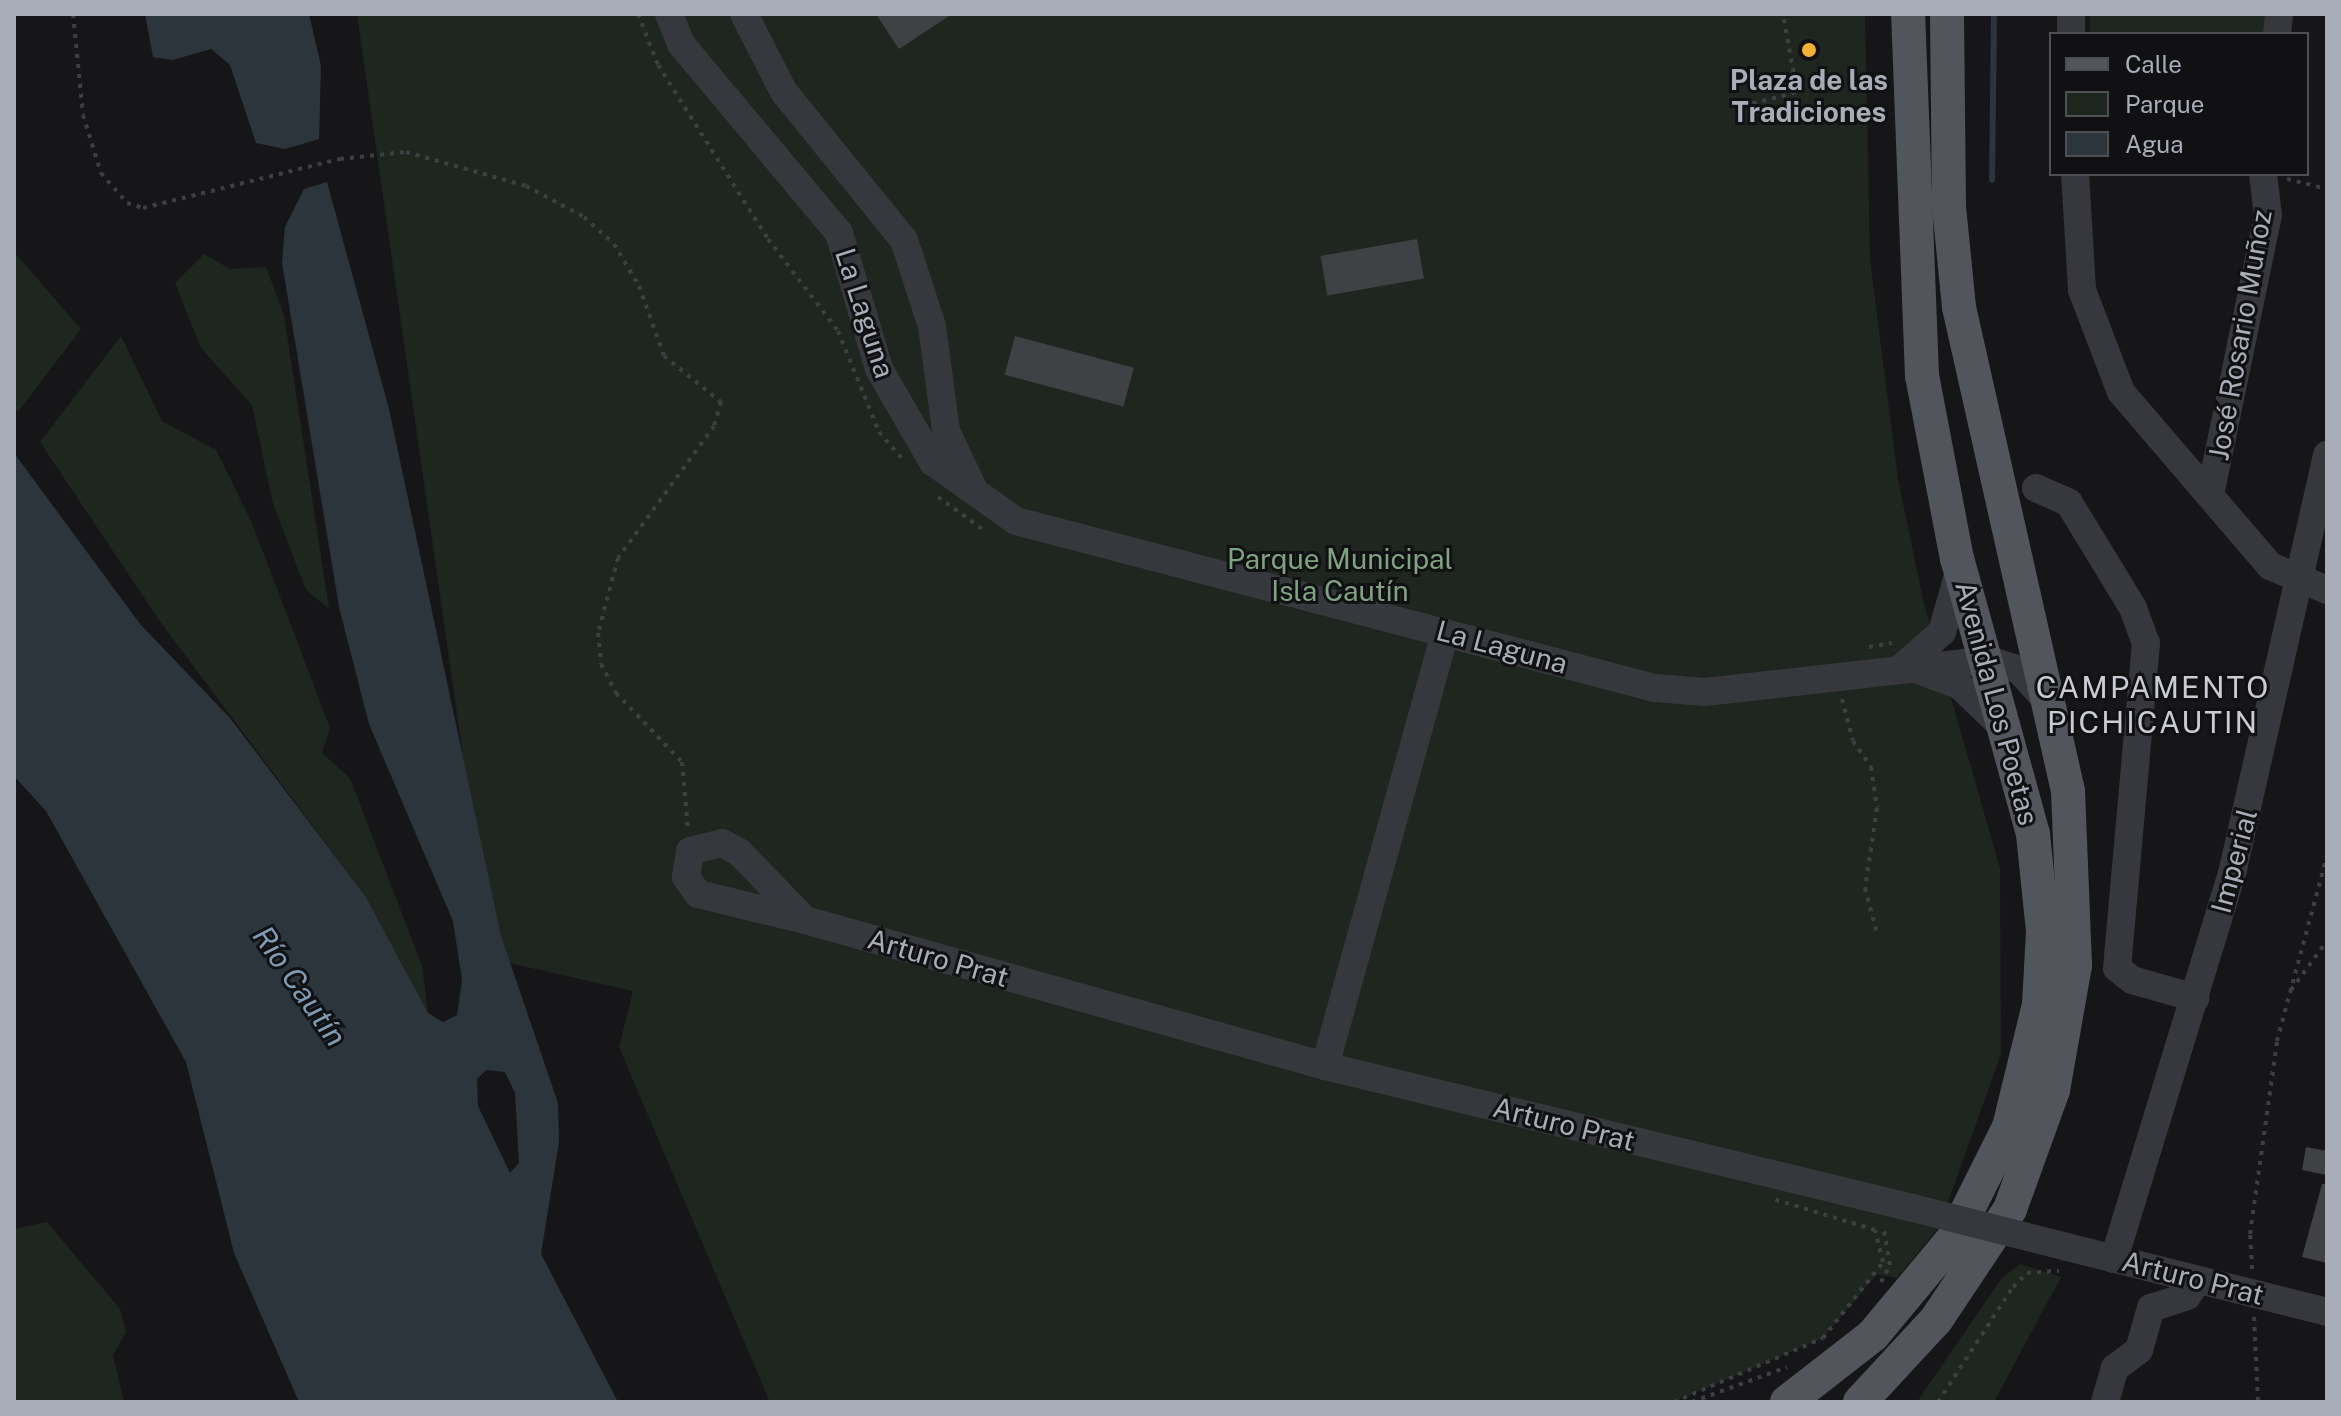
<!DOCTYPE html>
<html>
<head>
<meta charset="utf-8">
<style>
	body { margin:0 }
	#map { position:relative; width:2341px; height:1416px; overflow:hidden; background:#161618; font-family:"Public Sans",sans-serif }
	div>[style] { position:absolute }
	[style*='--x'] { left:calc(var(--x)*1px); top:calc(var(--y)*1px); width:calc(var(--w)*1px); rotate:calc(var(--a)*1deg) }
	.green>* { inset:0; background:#1e261f; transform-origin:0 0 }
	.water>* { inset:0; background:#2c353c }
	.stream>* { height:6px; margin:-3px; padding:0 3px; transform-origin:3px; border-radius:3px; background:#2c353c }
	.building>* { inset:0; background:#404145; transform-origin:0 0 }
	.path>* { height:4px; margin-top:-2px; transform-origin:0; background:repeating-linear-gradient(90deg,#3d3f44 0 4px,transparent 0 10px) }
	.minor>* { height:28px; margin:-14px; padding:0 14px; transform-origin:14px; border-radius:14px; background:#37383d }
	.major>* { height:34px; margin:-17px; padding:0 17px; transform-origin:17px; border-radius:17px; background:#53555c }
	.minor-bridge>* { height:28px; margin:-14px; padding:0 14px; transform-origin:14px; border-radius:14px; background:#37383d }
	.dots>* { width:22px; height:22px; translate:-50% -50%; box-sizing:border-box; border:4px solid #111113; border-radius:50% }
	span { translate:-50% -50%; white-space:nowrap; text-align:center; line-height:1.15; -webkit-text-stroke:6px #111113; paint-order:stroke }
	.poi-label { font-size:28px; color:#a8adb8; font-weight:700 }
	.street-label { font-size:28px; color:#a8adb8 }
	.park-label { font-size:28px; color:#7fa381 }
	.neighbourhood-label { font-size:30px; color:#c9ccd4; letter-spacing:2px }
	.water-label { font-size:30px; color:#7f9bb3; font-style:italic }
	.frame { position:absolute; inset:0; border:16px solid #a8adb8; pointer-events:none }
	.legend { position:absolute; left:2049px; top:32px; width:260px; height:144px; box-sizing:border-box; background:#111113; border:2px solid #4d4f55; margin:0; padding:10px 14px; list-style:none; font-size:24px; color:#a8adb8 }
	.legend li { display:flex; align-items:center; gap:16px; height:40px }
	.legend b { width:40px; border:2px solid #4d4f55 }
</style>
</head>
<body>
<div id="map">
	<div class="green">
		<i style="clip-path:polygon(357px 14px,1865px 14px,1870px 260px,1898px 479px,1924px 604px,2000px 868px,2001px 1054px,1939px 1227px,1897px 1278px,1877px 1274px,1823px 1338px,1674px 1402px,770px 1402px,619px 1047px,633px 991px,492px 959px)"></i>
		<i style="left:2090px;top:14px;width:176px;height:20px"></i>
		<i style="clip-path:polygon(14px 252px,81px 329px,18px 412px,14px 407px)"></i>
		<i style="clip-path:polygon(204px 254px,230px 269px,266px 267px,284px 315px,329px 609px,306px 590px,273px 504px,252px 405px,201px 348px,175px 283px)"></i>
		<i style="clip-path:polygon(121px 336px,162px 421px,216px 450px,252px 523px,330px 728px,322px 753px,350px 778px,422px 966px,428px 1013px,366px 897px,159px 620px,40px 442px)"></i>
		<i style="clip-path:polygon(47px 1222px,120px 1309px,126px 1332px,113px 1355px,124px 1402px,14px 1402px,14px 1229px)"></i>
		<i style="clip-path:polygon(2020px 1264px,2061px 1277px,1994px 1402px,1917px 1402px,2001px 1279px)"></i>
	</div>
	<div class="water">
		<i style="clip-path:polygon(145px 14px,309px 14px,321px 66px,319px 139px,285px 149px,256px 143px,230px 65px,211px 49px,173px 60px,153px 57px)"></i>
		<i style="clip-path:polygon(evenodd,327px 182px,389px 409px,501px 936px,558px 1103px,559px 1142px,541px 1254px,618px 1402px,299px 1402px,234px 1253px,186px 1062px,46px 811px,14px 776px,14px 453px,140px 624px,230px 718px,366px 897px,428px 1013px,443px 1022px,457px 1015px,462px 980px,453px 921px,369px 724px,339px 607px,282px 263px,285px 227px,304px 189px,327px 182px,486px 1070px,505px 1072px,515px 1093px,519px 1163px,510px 1173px,478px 1106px,477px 1079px,486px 1070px)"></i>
	</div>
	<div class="stream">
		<i style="--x:1992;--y:180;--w:166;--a:-89.3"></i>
	</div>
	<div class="building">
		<i style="clip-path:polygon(876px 14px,952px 14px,899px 49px)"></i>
		<i style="left:1417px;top:239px;width:40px;height:98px;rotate:80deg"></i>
		<i style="left:1015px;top:336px;width:123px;height:40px;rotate:15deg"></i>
		<i style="clip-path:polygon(2306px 1147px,2327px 1151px,2327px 1175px,2302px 1170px)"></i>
		<i style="clip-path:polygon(2322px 1184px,2327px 1184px,2327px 1263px,2302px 1257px)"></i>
	</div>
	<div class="path">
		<i style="--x:73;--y:14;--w:101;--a:84.3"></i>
		<i style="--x:83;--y:115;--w:61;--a:72.8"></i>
		<i style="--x:101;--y:173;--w:40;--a:49"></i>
		<i style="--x:127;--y:203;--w:17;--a:17"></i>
		<i style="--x:143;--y:208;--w:203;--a:-14"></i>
		<i style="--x:340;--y:159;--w:66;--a:-6.1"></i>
		<i style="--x:406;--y:152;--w:125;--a:15.8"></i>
		<i style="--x:526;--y:186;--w:66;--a:28.1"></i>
		<i style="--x:584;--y:217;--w:40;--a:42"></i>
		<i style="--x:614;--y:244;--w:49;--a:59.2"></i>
		<i style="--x:639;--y:286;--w:74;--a:70.3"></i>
		<i style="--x:664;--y:356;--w:73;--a:38.9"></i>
		<i style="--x:721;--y:402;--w:25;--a:106"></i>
		<i style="--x:714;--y:426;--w:163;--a:126"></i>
		<i style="--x:618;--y:558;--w:78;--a:104.9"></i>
		<i style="--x:598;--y:633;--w:31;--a:84"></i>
		<i style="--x:601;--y:664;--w:33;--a:63"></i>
		<i style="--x:616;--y:693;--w:95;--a:46.3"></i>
		<i style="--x:682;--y:762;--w:67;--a:84.9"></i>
		<i style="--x:638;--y:14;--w:55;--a:68.6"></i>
		<i style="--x:658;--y:65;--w:206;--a:57.7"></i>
		<i style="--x:768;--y:239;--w:116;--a:52.7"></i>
		<i style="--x:838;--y:331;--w:109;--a:67.9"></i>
		<i style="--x:879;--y:432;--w:35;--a:49"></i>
		<i style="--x:1743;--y:106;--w:56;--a:-14.5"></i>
		<i style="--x:1797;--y:92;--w:79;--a:-100.2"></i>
		<i style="--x:2216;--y:174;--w:2;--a:0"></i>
		<i style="--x:2287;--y:179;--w:41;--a:14"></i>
		<i style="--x:938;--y:497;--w:58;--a:35.9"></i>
		<i style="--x:1869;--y:647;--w:23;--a:-10"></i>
		<i style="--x:1842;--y:699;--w:43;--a:75.3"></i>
		<i style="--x:1853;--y:741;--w:32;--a:55"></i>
		<i style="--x:1871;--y:767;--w:41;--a:81.7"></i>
		<i style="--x:1877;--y:808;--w:81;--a:98.5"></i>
		<i style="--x:1865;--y:888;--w:47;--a:75.1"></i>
		<i style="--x:2291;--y:990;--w:61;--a:-53.7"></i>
		<i style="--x:2252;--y:1269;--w:35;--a:-93"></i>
		<i style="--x:2250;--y:1234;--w:195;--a:-82"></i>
		<i style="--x:2277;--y:1041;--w:192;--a:-74.9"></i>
		<i style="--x:1881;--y:1282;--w:19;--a:-62"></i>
		<i style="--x:1890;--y:1265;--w:39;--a:-100"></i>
		<i style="--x:2254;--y:1317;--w:85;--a:87.3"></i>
		<i style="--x:1674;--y:1402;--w:162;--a:-23.2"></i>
		<i style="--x:1823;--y:1338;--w:97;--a:-51.7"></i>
		<i style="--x:1883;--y:1262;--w:33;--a:-104"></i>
		<i style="--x:1875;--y:1230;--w:107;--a:-163.1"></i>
		<i style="--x:1692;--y:1402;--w:101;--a:-20.2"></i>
		<i style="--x:1938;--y:1402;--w:137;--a:-56.9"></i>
		<i style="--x:2013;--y:1287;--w:20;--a:-45"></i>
		<i style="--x:2027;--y:1273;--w:32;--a:-4"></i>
	</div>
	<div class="minor">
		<i style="--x:669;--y:14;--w:32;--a:68"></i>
		<i style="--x:681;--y:44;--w:246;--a:50.1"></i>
		<i style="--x:839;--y:233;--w:142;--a:73.6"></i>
		<i style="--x:879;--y:369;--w:108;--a:59.9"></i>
		<i style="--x:933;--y:462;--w:102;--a:35.4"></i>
		<i style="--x:1016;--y:521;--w:660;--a:14.65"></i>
		<i style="--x:1655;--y:688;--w:50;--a:4.6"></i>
		<i style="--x:1705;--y:692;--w:286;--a:-6.4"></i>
		<i style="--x:1989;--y:660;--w:32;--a:18"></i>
		<i style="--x:2019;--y:670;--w:42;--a:47.9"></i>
		<i style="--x:744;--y:14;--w:88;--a:62.9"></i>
		<i style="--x:784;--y:92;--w:191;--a:51"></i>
		<i style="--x:904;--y:240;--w:90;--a:72"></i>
		<i style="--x:932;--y:326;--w:106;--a:82.4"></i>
		<i style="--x:946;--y:431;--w:61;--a:64.7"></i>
		<i style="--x:2071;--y:14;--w:20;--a:90"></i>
		<i style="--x:2277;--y:34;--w:20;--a:-84"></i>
		<i style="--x:2075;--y:174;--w:116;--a:86.5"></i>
		<i style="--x:2082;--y:290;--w:109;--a:69.1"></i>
		<i style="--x:2121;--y:392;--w:229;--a:49.4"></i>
		<i style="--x:2270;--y:566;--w:62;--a:22.8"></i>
		<i style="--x:2036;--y:488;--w:36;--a:24"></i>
		<i style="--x:2069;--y:503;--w:123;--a:58.6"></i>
		<i style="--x:2133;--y:608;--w:37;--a:70"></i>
		<i style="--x:2146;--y:643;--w:326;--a:95.1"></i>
		<i style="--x:2117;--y:968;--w:19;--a:39"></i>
		<i style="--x:2132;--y:980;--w:66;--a:15.9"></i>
		<i style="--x:2210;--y:495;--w:286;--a:-78.3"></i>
		<i style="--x:2268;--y:215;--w:41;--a:-97"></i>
		<i style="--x:1901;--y:668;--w:55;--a:-41.3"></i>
		<i style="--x:1942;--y:632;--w:62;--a:-74.2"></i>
		<i style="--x:1921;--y:671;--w:40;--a:20.2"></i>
		<i style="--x:1959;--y:685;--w:61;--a:43.7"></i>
		<i style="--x:805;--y:920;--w:110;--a:-166.3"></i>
		<i style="--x:698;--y:894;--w:21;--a:-125"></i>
		<i style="--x:686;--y:877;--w:26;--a:-81"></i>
		<i style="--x:690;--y:851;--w:33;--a:-14"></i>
		<i style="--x:722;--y:843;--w:19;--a:28"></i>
		<i style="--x:739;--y:852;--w:95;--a:45.9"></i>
		<i style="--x:805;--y:920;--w:540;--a:15.68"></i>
		<i style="--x:1325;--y:1066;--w:605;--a:13.58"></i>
		<i style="--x:1325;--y:1066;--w:450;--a:-74.5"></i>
		<i style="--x:2067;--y:1247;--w:268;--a:14"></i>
		<i style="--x:2114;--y:1259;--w:408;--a:-73"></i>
		<i style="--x:2233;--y:869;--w:425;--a:-77.2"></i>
		<i style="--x:2105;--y:1402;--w:35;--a:-74"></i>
		<i style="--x:2115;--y:1368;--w:30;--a:-37"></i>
		<i style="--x:2139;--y:1350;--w:44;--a:-74.1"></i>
		<i style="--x:2151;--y:1308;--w:38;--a:-18"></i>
		<i style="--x:2187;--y:1296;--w:19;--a:-55"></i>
	</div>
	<div class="major">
		<i style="--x:1787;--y:1402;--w:109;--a:-37.9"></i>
		<i style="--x:1873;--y:1335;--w:125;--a:-50.2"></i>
		<i style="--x:1953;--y:1239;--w:125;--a:-63.4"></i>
		<i style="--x:2009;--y:1127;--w:126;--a:-76.2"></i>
		<i style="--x:2039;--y:1005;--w:74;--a:-86.9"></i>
		<i style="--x:2043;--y:931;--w:98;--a:-95.9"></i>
		<i style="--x:2033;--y:834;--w:285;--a:-105.4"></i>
		<i style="--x:1957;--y:559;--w:186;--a:-100.8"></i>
		<i style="--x:1922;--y:376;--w:362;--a:-92.2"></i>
		<i style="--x:1860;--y:1402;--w:112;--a:-47.2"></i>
		<i style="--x:1936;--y:1320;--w:133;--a:-56.3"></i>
		<i style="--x:2010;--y:1209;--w:127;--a:-70.1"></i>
		<i style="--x:2053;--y:1090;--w:127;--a:-80"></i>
		<i style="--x:2075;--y:965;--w:174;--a:-92.3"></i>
		<i style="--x:2068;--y:791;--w:496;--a:-102.7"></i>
		<i style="--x:1959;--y:307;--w:101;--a:-95.7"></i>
		<i style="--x:1949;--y:206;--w:192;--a:-90.6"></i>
	</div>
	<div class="minor-bridge">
		<i style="--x:1913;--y:1208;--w:159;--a:14.2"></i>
	</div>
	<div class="dots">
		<i style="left:1809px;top:50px;background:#f2b134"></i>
	</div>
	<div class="poi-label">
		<span style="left:1809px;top:96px">Plaza de las<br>Tradiciones</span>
	</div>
	<div class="street-label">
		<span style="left:865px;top:313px;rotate:72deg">La Laguna</span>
		<span style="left:2240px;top:335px;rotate:-80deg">José Rosario Muñoz</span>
		<span style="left:1502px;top:647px;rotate:15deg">La Laguna</span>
		<span style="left:1997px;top:703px;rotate:75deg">Avenida Los Poetas</span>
		<span style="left:2234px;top:861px;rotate:-75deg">Imperial</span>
		<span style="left:938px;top:958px;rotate:16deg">Arturo Prat</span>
		<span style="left:1564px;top:1124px;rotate:14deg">Arturo Prat</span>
		<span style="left:2193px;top:1278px;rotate:14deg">Arturo Prat</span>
	</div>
	<div class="park-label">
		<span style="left:1340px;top:575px">Parque Municipal<br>Isla Cautín</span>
	</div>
	<div class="neighbourhood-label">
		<span style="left:2153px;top:704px">CAMPAMENTO<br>PICHICAUTIN</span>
	</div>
	<div class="water-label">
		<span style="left:300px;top:986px;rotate:55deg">Río Cautín</span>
	</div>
	<div class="frame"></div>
	<ul class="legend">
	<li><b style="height:10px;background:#53555c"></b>Calle</li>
	<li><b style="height:22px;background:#1e261f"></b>Parque</li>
	<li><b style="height:22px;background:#2c353c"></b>Agua</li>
	</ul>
</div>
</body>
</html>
